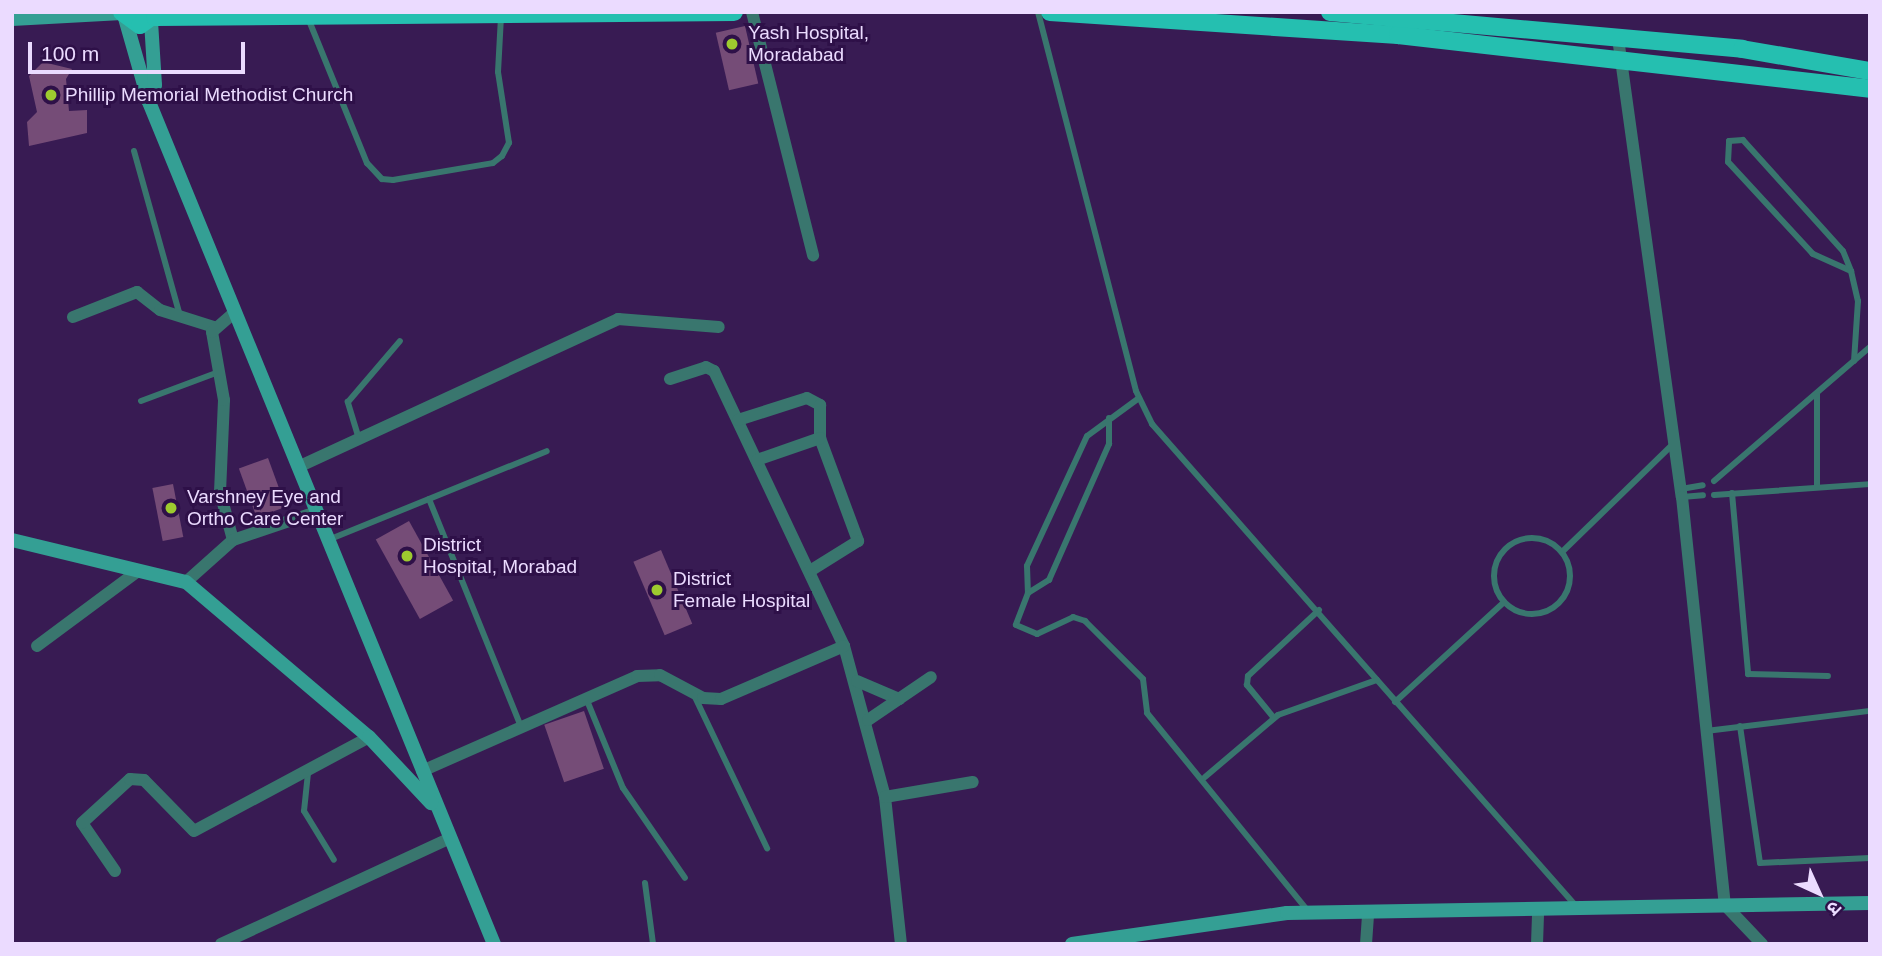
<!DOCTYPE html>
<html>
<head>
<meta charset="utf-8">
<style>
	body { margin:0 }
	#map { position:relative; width:1882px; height:956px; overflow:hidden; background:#381b53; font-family:Helvetica,"Noto Sans Devanagari",sans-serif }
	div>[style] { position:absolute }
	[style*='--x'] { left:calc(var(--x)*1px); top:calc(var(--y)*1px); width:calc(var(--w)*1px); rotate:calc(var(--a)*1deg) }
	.building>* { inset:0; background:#754c77; transform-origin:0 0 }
	.lane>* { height:6px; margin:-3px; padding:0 3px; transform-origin:3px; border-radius:3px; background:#39766e }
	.lane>.ring { margin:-3px; padding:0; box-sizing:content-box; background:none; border:6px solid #39766e; border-radius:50% }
	.street>* { height:12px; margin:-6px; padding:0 6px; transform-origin:6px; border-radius:6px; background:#39766e }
	.secondary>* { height:14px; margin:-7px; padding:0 7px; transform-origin:7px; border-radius:7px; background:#349f94 }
	.primary>* { height:18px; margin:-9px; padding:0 9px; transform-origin:9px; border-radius:9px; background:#25bfb0 }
	.dots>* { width:19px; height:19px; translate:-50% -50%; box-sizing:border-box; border:4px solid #2e1048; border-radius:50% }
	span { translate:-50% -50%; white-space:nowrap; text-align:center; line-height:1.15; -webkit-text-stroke:6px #2e1048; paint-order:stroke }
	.poi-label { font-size:19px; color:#ebdbff }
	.left { translate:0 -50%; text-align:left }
	.frame { position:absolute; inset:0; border:14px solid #ebdbff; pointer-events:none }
	.north { position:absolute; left:1784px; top:858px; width:70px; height:70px; -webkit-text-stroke:5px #2e1048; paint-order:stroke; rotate:135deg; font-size:19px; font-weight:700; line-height:28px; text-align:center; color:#ebdbff }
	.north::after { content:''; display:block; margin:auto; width:24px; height:32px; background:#ebdbff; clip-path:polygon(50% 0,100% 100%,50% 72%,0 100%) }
	.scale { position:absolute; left:28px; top:42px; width:217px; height:32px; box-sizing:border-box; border:4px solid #ebdbff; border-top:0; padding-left:9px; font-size:21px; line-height:24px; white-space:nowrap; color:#ebdbff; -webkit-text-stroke:5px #2e1048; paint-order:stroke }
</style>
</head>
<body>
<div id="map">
	<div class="building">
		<i style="left:745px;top:26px;width:59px;height:30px;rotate:77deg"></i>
		<i style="clip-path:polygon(43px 62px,72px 69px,66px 79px,69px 111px,87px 110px,87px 133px,29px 146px,27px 122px,37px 112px,29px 76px)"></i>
		<i style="left:268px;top:458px;width:52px;height:31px;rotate:70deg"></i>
		<i style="left:173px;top:484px;width:54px;height:21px;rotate:79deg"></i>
		<i style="left:409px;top:521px;width:91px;height:38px;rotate:61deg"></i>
		<i style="left:661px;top:550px;width:80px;height:30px;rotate:67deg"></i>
		<i style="left:584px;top:711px;width:61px;height:42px;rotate:71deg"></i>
	</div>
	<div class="lane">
		<i style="--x:1038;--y:12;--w:391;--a:75.5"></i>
		<i style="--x:1136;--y:391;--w:37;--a:64"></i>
		<i style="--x:1152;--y:424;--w:641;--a:48.67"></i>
		<i style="--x:308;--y:18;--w:157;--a:67.9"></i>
		<i style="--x:367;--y:163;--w:22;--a:47"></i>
		<i style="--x:382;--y:179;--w:11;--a:5"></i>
		<i style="--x:393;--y:180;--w:101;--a:-9.6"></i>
		<i style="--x:493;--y:163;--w:11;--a:-38"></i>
		<i style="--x:502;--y:156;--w:15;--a:-62"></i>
		<i style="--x:509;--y:143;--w:72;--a:-98.8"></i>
		<i style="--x:498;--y:72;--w:55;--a:-86.9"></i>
		<i style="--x:134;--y:151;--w:167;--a:74.4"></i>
		<i style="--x:1851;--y:271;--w:42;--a:-155.9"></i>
		<i style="--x:1813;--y:254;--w:125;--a:-132.7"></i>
		<i style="--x:1728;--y:162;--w:21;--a:-87"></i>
		<i style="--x:1729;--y:141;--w:14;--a:-4"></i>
		<i style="--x:1743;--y:140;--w:149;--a:48"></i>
		<i style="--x:1843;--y:251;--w:22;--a:68"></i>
		<i style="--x:1851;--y:271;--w:31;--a:77"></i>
		<i style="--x:1858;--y:301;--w:60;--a:93.8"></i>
		<i style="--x:1139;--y:398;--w:64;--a:143.8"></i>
		<i style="--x:1087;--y:436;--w:143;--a:114.8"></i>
		<i style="--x:1027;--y:566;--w:27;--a:88"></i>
		<i style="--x:1028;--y:593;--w:34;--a:111"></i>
		<i style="--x:1016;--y:625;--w:23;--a:23"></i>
		<i style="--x:1037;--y:634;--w:40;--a:-25"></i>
		<i style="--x:1073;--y:617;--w:13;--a:18"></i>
		<i style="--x:1085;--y:621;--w:82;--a:45"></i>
		<i style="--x:1143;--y:679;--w:34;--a:83"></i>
		<i style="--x:1147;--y:713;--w:257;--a:50.9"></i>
		<i style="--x:141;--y:401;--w:80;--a:-20.5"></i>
		<i style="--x:359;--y:439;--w:39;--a:-107"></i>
		<i style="--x:348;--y:402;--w:80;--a:-49.6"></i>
		<i style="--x:1714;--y:481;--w:206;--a:-40.7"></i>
		<i style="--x:1817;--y:487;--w:93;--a:-90"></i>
		<i style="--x:1681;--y:489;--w:22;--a:-10"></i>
		<i style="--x:1732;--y:493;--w:182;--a:84.9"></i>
		<i style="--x:1748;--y:674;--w:80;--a:1.4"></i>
		<i style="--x:1714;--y:495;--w:156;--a:-4"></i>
		<i style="--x:1682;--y:497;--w:21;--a:-5"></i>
		<i style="--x:429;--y:499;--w:246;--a:68"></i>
		<i class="ring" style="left:1494px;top:538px;width:70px;height:70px"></i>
		<i style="--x:328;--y:540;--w:236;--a:-22.1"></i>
		<i style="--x:1562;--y:552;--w:156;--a:-44.2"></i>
		<i style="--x:1028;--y:593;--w:25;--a:-32"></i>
		<i style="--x:1049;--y:580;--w:149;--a:-66.2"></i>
		<i style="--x:1109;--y:444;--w:26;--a:-90"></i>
		<i style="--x:694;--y:695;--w:170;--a:64.5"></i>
		<i style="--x:586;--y:698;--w:97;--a:67.7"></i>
		<i style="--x:623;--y:788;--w:109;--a:55.4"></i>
		<i style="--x:1395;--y:702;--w:148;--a:-42.5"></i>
		<i style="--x:1274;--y:718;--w:43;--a:-129.3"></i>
		<i style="--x:1247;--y:685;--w:9;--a:-84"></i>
		<i style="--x:1248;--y:676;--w:97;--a:-42.9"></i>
		<i style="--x:1740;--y:726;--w:138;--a:81.7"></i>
		<i style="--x:1760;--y:863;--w:110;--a:-2.6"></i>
		<i style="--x:1706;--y:731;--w:165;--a:-7"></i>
		<i style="--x:308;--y:773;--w:38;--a:96"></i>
		<i style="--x:304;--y:811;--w:57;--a:58.5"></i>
		<i style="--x:1205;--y:777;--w:96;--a:-40.3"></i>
		<i style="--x:1278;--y:715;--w:105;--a:-19.5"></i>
		<i style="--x:645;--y:883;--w:62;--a:82.5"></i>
	</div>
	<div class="street">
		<i style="--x:752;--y:12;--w:251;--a:75.9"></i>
		<i style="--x:1618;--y:38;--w:463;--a:82.1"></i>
		<i style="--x:1682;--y:497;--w:410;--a:84"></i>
		<i style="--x:1725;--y:905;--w:54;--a:46.5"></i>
		<i style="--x:73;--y:317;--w:69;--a:-21.3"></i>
		<i style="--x:137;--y:292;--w:29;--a:38"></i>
		<i style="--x:160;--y:310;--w:57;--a:17.5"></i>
		<i style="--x:670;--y:379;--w:38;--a:-18"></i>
		<i style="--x:706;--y:367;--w:9;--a:27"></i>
		<i style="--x:714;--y:371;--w:304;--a:64.7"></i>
		<i style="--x:844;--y:646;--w:156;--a:74.8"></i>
		<i style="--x:885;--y:797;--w:148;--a:83.8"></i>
		<i style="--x:738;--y:420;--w:72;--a:-17.7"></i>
		<i style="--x:807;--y:398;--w:15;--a:28"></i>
		<i style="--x:820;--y:405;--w:33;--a:90"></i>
		<i style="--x:820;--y:438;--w:110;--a:69.7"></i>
		<i style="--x:858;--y:541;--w:57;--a:148"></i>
		<i style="--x:757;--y:460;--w:67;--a:-19.2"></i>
		<i style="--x:298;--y:467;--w:353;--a:-24.8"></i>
		<i style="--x:618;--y:319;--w:101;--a:4.5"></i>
		<i style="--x:233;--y:540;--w:50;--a:-105.2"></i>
		<i style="--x:220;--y:492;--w:92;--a:-87.5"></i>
		<i style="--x:224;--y:400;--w:69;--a:-100"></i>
		<i style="--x:212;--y:332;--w:30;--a:-41"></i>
		<i style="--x:186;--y:582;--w:63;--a:-41.8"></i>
		<i style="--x:233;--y:540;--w:88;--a:-18.6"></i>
		<i style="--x:37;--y:646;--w:126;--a:-36.6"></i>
		<i style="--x:857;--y:681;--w:46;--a:23.2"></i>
		<i style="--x:868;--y:720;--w:76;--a:-34.3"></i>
		<i style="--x:422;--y:771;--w:235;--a:-23.8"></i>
		<i style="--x:637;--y:676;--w:23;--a:-2"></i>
		<i style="--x:660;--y:675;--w:49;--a:28.1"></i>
		<i style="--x:703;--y:698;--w:18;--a:3"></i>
		<i style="--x:721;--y:699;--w:134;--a:-23.3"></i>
		<i style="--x:885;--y:797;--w:89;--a:-9.7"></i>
		<i style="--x:115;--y:871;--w:58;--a:-124.5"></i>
		<i style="--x:82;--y:823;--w:65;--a:-42.5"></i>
		<i style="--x:130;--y:779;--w:14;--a:4"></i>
		<i style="--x:144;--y:780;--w:71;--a:45.6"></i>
		<i style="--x:194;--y:831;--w:199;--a:-28.2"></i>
		<i style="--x:221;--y:944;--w:250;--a:-24.8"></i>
		<i style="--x:1366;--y:944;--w:30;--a:-86"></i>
		<i style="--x:1537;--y:944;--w:35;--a:-88"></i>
	</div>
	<div class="secondary">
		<i style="--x:125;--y:18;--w:87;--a:74.1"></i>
		<i style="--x:149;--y:102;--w:910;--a:67.72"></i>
		<i style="--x:12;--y:19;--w:110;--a:-3.1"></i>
		<i style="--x:149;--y:102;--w:18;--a:-71"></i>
		<i style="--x:155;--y:85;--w:64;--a:-93.6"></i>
		<i style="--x:12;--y:540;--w:179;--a:13.6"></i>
		<i style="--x:186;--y:582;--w:240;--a:40.3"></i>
		<i style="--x:369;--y:737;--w:91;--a:46.8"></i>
		<i style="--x:1072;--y:944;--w:217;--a:-8.2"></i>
		<i style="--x:1287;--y:913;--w:583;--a:-0.98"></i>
	</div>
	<div class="primary">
		<i style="--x:122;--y:12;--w:22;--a:36"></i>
		<i style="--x:140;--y:25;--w:22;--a:-36"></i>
		<i style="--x:1050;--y:12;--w:349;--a:3.8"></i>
		<i style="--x:1398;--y:35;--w:475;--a:6.5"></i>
		<i style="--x:1330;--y:12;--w:414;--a:5.1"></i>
		<i style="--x:1742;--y:49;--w:130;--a:9.8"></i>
		<i style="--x:155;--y:17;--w:579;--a:-0.49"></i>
	</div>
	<div class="dots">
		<i style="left:732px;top:44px;background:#9dca2f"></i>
		<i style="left:51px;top:95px;background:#9dca2f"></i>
		<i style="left:171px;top:508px;background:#9dca2f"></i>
		<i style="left:407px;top:556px;background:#9dca2f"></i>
		<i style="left:657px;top:590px;background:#9dca2f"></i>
	</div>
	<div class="poi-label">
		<span class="left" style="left:748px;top:44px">Yash Hospital,<br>Moradabad</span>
		<span class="left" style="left:65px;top:95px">Phillip Memorial Methodist Church</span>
		<span class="left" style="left:187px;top:508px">Varshney Eye and<br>Ortho Care Center</span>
		<span class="left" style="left:423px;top:556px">District<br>Hospital, Morabad</span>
		<span class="left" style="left:673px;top:590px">District<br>Female Hospital</span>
	</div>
	<div class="frame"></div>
	<div class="north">उ</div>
	<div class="scale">100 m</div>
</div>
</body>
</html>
